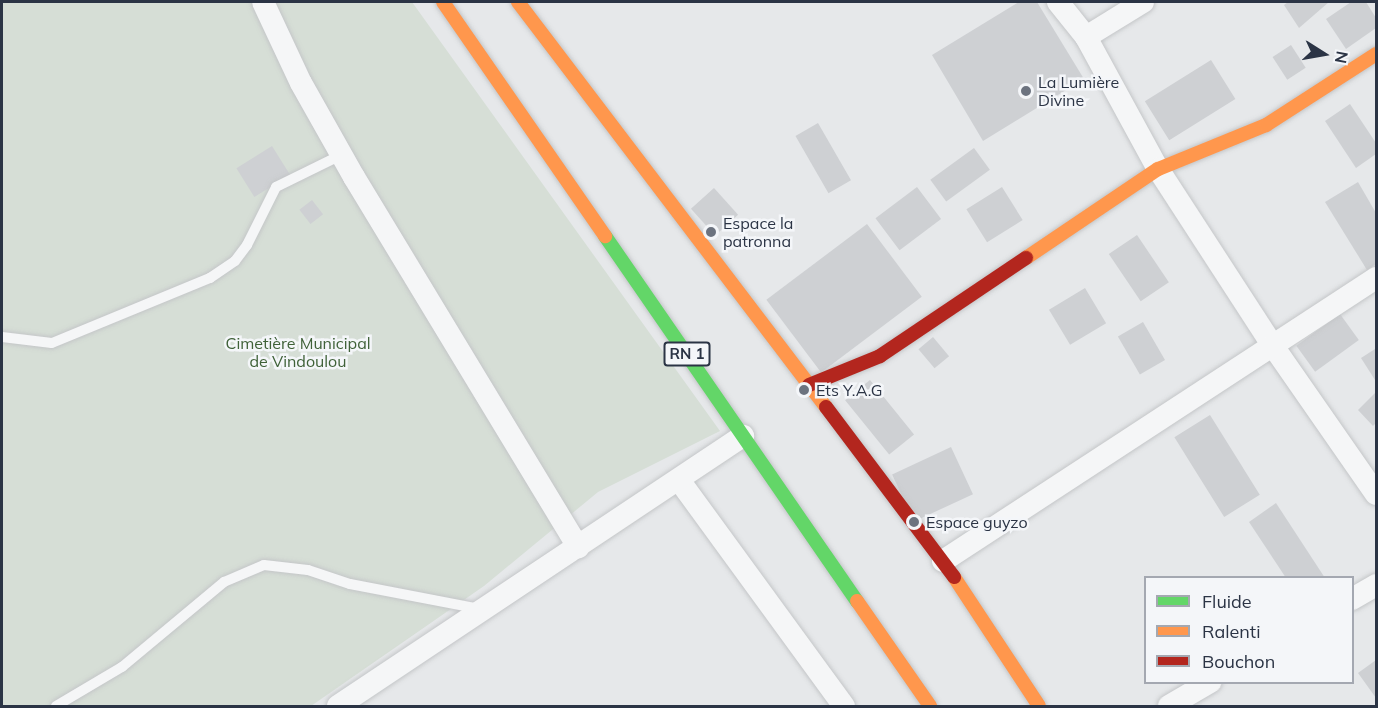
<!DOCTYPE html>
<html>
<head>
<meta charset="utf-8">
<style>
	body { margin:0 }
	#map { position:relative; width:1378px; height:708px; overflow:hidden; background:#e6e8ea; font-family:Mulish,sans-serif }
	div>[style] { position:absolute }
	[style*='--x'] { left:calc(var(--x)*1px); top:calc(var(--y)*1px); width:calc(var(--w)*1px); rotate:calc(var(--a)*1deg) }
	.green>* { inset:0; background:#d6ded6 }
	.building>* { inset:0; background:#ced0d3; transform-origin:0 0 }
	.roads { filter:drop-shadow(0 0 2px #c4c6c8) drop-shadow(0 0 2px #c4c6c8) }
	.lane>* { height:10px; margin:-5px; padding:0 5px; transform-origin:5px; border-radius:5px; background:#f5f6f7 }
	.street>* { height:22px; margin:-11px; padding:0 11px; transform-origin:11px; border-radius:11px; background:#f5f6f7 }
	.fast>* { height:14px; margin:-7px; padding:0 7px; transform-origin:7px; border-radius:7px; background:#63d668 }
	.slow>* { height:14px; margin:-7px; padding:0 7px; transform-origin:7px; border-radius:7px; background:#ff974d }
	.jam>* { height:14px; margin:-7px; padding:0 7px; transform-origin:7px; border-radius:7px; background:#b3261e }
	.dots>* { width:16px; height:16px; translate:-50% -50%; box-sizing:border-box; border:3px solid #f4f6f9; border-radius:50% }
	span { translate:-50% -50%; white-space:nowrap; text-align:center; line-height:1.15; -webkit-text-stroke:5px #f4f6f9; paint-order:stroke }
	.shield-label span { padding:2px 4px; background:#f4f6f9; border:2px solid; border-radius:4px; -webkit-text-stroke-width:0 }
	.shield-label { font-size:15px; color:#2b3445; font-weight:700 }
	.poi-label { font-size:16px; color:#2b3445 }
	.left { translate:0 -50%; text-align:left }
	.park-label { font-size:16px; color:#3f6138 }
	.frame { position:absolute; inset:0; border:3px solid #2b3445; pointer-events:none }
	.legend { position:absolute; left:1144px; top:576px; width:210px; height:108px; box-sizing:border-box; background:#f4f6f9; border:2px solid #a4a8b1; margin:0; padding:8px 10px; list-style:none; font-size:18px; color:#2b3445 }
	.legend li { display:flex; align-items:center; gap:12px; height:30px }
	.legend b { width:30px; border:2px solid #a4a8b1 }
	.north { position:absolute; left:1294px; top:24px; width:60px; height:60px; -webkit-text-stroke:4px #f4f6f9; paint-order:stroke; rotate:101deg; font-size:16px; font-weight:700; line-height:24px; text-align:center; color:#2b3445 }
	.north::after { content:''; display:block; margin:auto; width:21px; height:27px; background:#2b3445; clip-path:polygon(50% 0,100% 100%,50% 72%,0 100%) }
</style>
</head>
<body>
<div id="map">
	<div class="green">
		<i style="clip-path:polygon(2px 2px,412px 2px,720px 431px,598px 492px,484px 586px,311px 706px,2px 706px)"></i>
	</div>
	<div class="building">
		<i style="clip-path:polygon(1019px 2px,1037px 2px,1084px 79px,983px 141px,932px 55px)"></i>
		<i style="clip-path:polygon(1288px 2px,1329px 2px,1299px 28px,1284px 5px)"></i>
		<i style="clip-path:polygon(1351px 2px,1366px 2px,1376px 18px,1376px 28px,1346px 49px,1326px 19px)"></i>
		<i style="left:1291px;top:45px;width:27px;height:22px;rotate:57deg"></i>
		<i style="left:1211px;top:60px;width:46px;height:78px;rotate:58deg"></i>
		<i style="clip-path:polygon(1350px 104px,1376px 143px,1376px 154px,1356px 168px,1325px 121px)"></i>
		<i style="left:818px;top:123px;width:66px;height:26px;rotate:60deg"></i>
		<i style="left:272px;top:146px;width:34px;height:42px;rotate:58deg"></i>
		<i style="left:974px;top:148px;width:27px;height:54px;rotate:54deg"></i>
		<i style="clip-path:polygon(1358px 182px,1376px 213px,1376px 264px,1367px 270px,1325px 202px)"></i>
		<i style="left:917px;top:187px;width:40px;height:52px;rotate:53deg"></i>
		<i style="left:1002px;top:187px;width:39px;height:42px;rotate:58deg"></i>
		<i style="left:714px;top:188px;width:36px;height:31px;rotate:48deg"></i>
		<i style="left:312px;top:200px;width:18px;height:16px;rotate:52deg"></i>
		<i style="left:867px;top:224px;width:91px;height:126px;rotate:53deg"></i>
		<i style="left:1137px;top:235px;width:57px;height:34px;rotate:56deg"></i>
		<i style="left:1085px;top:288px;width:41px;height:42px;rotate:59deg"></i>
		<i style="left:1340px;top:314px;width:32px;height:54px;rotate:54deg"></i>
		<i style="left:1143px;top:322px;width:44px;height:29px;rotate:60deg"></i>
		<i style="left:933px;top:337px;width:25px;height:19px;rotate:50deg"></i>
		<i style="clip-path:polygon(1375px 349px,1376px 378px,1375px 380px,1361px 358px)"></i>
		<i style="left:870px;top:380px;width:70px;height:32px;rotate:51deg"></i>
		<i style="clip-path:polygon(1376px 392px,1376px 423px,1373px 426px,1358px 410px)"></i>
		<i style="left:1210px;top:415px;width:94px;height:42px;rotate:58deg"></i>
		<i style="left:951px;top:447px;width:52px;height:65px;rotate:65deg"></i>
		<i style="clip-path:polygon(1276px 503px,1325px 578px,1286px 578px,1249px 522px)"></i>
		<i style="clip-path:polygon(1376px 660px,1376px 698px,1358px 673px)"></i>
	</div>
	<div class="roads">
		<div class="lane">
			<i style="--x:2;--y:337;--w:50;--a:6.8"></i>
			<i style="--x:52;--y:343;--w:171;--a:-22.4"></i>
			<i style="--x:210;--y:278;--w:30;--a:-34"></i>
			<i style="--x:235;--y:261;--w:20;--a:-53"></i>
			<i style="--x:247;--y:245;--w:65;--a:-63.4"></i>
			<i style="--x:276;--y:187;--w:72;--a:-26.2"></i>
			<i style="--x:56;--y:706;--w:77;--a:-30.6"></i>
			<i style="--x:122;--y:667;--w:133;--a:-39.8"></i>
			<i style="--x:224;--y:582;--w:43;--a:-23"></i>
			<i style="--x:264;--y:565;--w:44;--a:6.5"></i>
			<i style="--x:308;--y:570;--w:44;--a:18.4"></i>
			<i style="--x:350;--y:584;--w:132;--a:10.9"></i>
		</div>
		<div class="street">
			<i style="--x:263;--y:2;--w:89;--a:64.9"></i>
			<i style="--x:301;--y:83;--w:108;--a:60.6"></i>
			<i style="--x:354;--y:177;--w:433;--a:58.8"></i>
			<i style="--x:1058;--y:2;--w:45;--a:51.3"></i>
			<i style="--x:1086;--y:37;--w:150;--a:61.4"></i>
			<i style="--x:1158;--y:169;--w:211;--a:57"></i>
			<i style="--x:1273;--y:346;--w:180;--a:55.2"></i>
			<i style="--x:1086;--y:37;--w:67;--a:-31.6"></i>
			<i style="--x:679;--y:480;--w:280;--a:53.9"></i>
			<i style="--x:943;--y:561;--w:517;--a:-33.17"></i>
			<i style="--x:1352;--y:599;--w:28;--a:-30"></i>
			<i style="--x:338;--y:706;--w:487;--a:-33.7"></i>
			<i style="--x:1169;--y:706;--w:48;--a:-30.3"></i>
		</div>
		<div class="fast">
			<i style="--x:605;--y:236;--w:444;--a:55.4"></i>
		</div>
		<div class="slow">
			<i style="--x:443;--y:2;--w:285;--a:55.3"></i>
			<i style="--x:518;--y:2;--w:509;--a:52.75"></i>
			<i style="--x:1026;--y:258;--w:159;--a:-34"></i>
			<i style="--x:1158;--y:169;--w:117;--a:-22.2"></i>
			<i style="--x:1266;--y:125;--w:131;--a:-32.8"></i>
			<i style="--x:954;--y:577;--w:154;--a:56.6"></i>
			<i style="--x:857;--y:601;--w:128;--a:55.2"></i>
		</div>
		<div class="jam">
			<i style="--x:809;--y:385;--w:77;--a:-22.2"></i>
			<i style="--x:880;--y:356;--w:176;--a:-33.9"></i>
			<i style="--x:826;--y:407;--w:213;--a:53"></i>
		</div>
	</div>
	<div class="dots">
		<i style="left:1026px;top:91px;background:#6c737f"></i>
		<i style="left:711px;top:232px;background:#6c737f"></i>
		<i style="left:804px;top:390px;background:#6c737f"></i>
		<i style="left:914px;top:522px;background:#6c737f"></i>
	</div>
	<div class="shield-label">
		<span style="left:687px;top:354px">RN 1</span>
	</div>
	<div class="poi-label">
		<span class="left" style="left:1038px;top:91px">La Lumière<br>Divine</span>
		<span class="left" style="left:723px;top:232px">Espace la<br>patronna</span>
		<span class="left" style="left:816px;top:390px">Ets Y.A.G</span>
		<span class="left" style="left:926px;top:522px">Espace guyzo</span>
	</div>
	<div class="park-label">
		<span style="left:298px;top:352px">Cimetière Municipal<br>de Vindoulou</span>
	</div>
	<div class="frame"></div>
	<ul class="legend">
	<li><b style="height:8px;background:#63d668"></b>Fluide</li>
	<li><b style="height:8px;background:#ff974d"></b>Ralenti</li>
	<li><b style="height:8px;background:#b3261e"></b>Bouchon</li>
	</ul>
	<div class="north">N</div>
</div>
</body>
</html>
